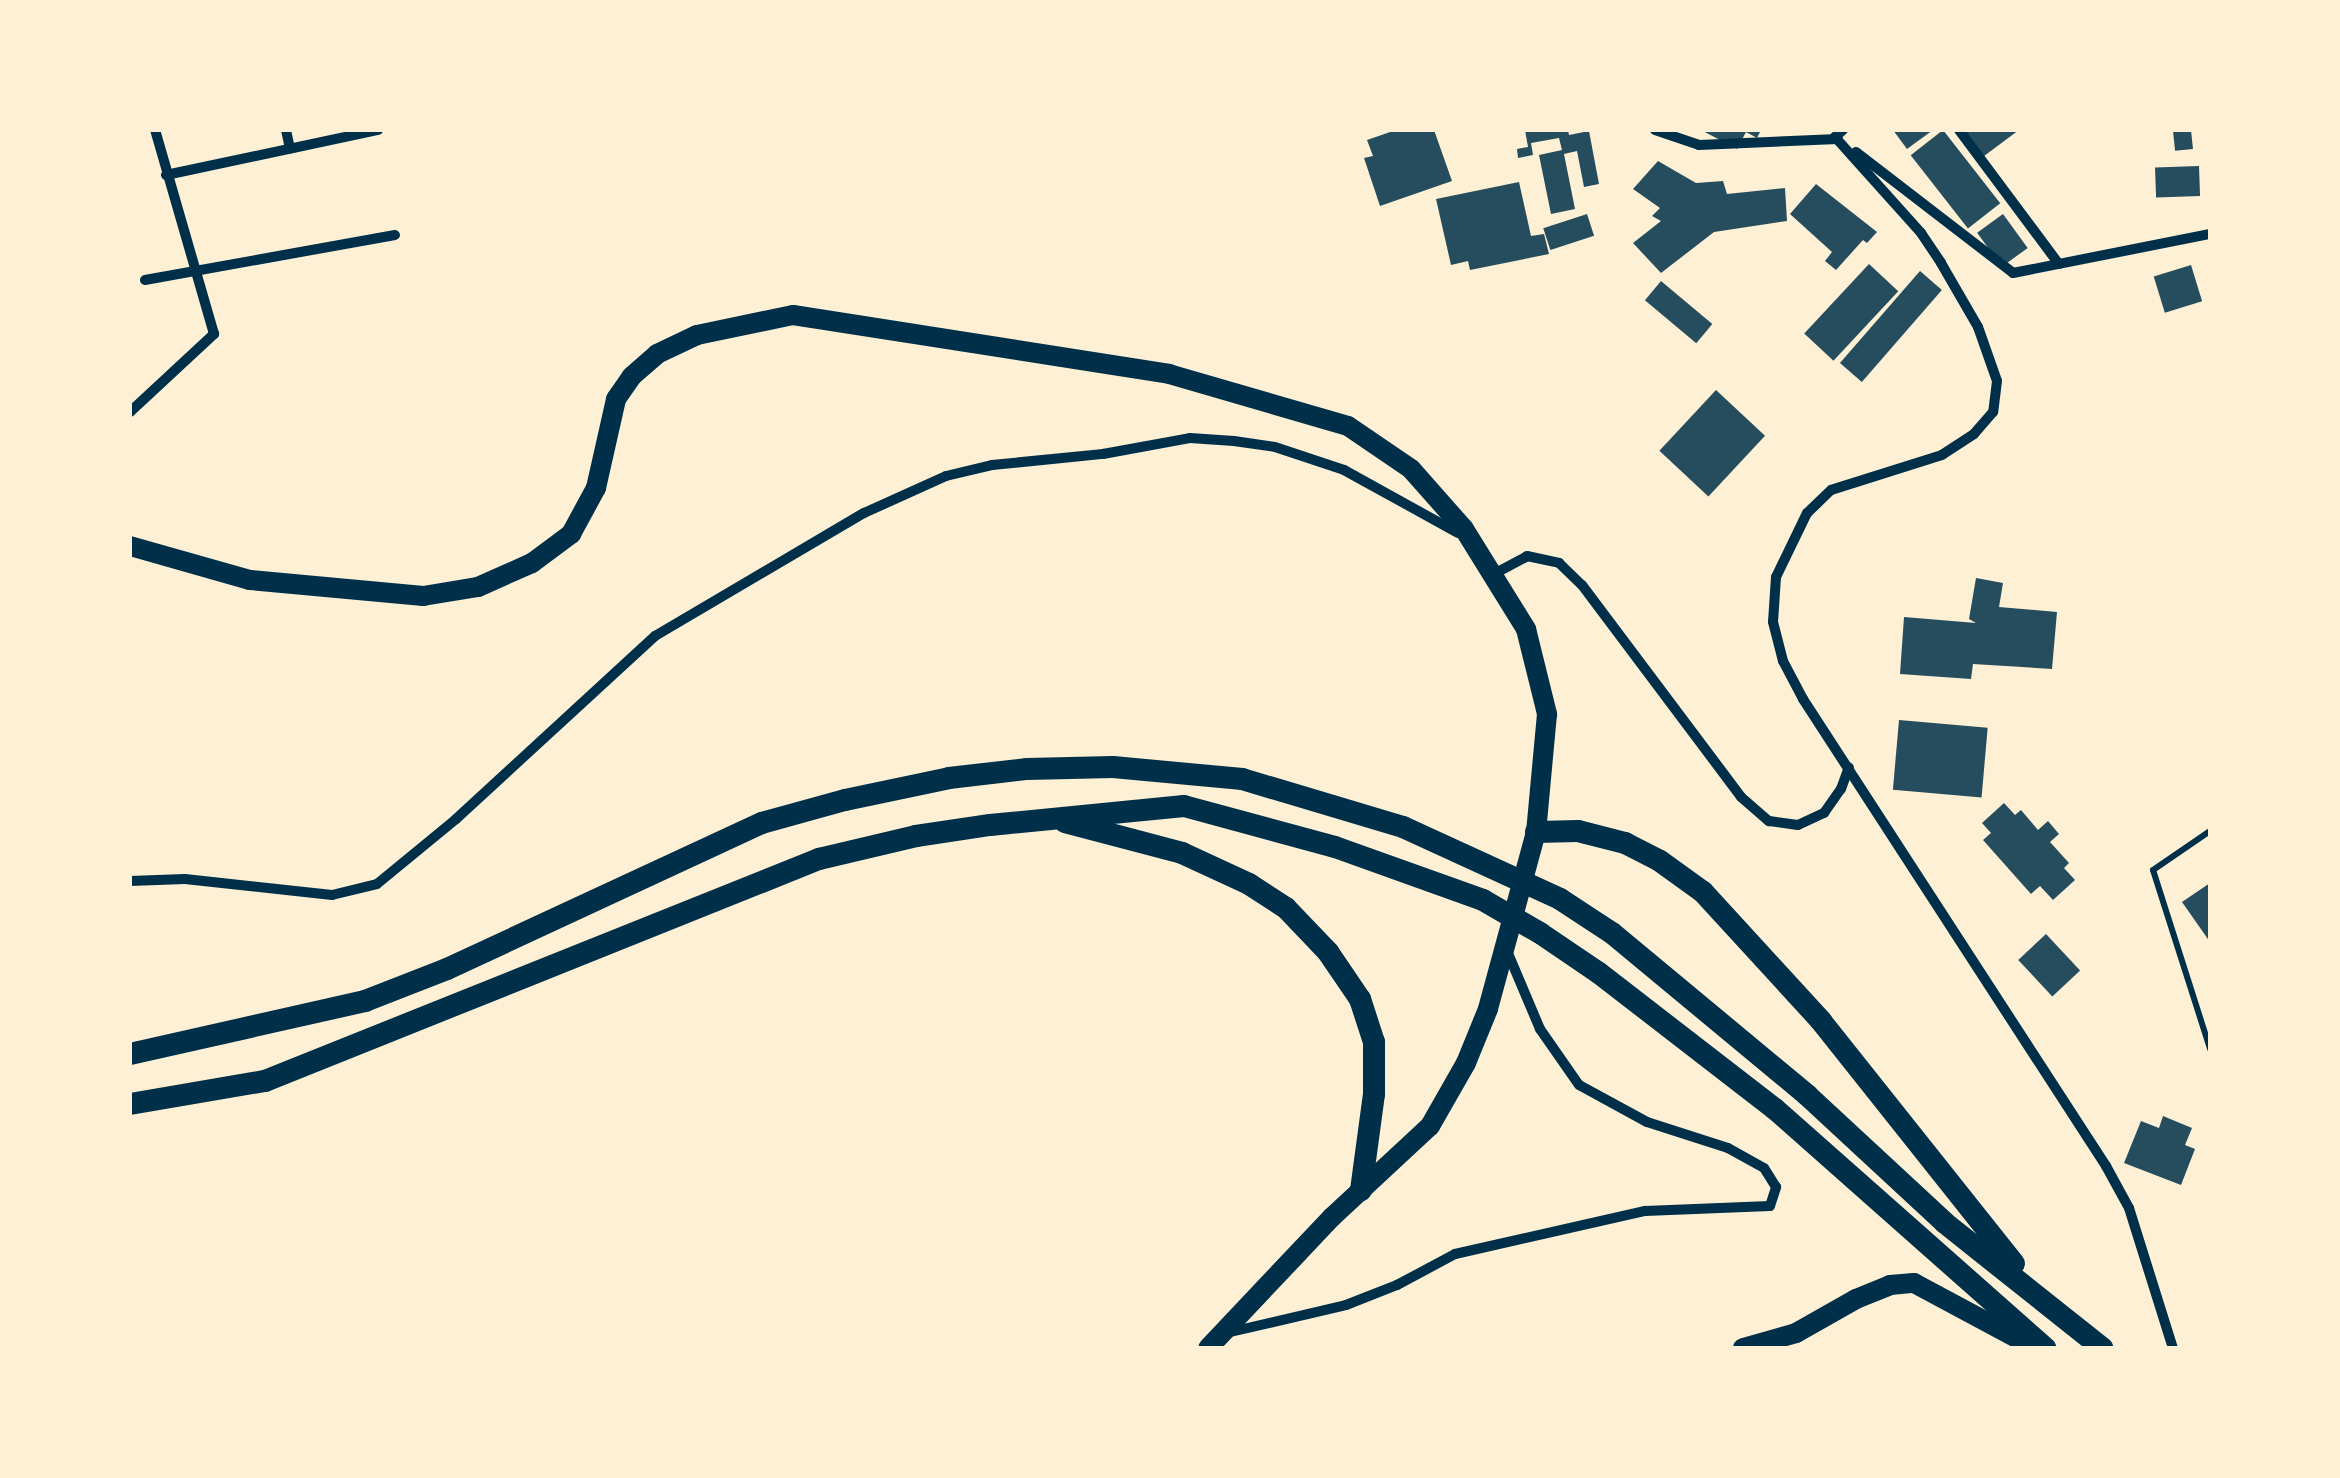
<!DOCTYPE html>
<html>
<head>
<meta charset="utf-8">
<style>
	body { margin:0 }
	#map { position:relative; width:2340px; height:1478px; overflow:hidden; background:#fdf0d5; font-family:"Fira Sans",sans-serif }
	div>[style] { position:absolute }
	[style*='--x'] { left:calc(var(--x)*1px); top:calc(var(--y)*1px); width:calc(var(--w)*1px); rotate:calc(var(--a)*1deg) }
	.building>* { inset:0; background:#264d5e; transform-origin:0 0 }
	.service>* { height:6px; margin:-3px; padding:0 3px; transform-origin:3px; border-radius:3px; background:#003049 }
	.minor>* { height:10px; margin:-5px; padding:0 5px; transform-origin:5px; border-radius:5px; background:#003049 }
	.secondary>* { height:20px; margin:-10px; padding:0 10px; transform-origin:10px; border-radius:10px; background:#003049 }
	.trunk>* { height:22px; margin:-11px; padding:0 11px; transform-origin:11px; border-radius:11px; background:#003049 }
	span { translate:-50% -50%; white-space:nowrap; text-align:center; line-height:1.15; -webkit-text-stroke:9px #fdf0d5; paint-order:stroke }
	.frame { position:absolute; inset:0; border:132px solid #fdf0d5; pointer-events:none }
</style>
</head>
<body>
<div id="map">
	<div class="building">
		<i style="clip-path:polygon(1396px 130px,1434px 130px,1452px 181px,1380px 206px,1364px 158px,1373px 156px,1367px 140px)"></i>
		<i style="clip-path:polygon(1525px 130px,1568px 130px,1569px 135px,1589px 131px,1599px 184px,1584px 187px,1577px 151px,1564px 154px,1575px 209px,1551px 214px,1539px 155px,1562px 150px,1559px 138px,1531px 143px,1533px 155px,1518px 158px,1517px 149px,1528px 147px)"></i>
		<i style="clip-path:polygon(1701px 130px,1761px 130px,1757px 138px,1746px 132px,1737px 149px)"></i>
		<i style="clip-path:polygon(1893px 130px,1933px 130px,1907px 149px)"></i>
		<i style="left:1943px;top:130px;width:93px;height:41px;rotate:52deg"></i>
		<i style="clip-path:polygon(1958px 130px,2019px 130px,1980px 159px)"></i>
		<i style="left:2191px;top:130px;width:19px;height:18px;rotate:84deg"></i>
		<i style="clip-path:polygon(1658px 161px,1696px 183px,1723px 181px,1727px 194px,1785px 188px,1787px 221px,1714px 232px,1661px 273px,1633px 243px,1661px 221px,1652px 216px,1660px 208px,1633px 189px)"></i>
		<i style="left:2199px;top:166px;width:30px;height:44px;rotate:88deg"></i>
		<i style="clip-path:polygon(1519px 182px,1531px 236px,1544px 234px,1549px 254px,1470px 270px,1468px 261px,1451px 265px,1436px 199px)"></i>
		<i style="clip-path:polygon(1816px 184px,1877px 232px,1867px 243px,1863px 240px,1836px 270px,1825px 261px,1832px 252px,1790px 214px)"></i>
		<i style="left:1587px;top:214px;width:23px;height:46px;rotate:72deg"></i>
		<i style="left:2003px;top:214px;width:42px;height:32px;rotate:54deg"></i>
		<i style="left:1869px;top:264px;width:40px;height:95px;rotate:43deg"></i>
		<i style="left:2191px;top:265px;width:38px;height:39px;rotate:73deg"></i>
		<i style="left:1920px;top:271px;width:29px;height:122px;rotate:41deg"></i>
		<i style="left:1661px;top:281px;width:67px;height:25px;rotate:40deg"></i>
		<i style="left:1716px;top:390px;width:67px;height:83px;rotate:43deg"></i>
		<i style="clip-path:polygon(1976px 578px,2003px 583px,1999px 607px,2057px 612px,2052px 669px,1973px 664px,1971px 679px,1900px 674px,1904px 617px,1976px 623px,1969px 619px)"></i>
		<i style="left:1899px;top:720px;width:89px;height:70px;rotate:5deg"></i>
		<i style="clip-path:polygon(2004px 803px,2015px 815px,2021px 810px,2038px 830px,2048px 821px,2059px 834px,2050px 842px,2069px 863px,2064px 868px,2075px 880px,2053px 900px,2040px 886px,2031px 894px,1983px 840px,1991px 833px,1982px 823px)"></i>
		<i style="clip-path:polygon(2210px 883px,2210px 942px,2182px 902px)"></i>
		<i style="left:2046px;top:934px;width:50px;height:38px;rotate:47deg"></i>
		<i style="clip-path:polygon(2163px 1116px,2192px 1128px,2185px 1145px,2195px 1149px,2181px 1185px,2124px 1163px,2141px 1121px,2159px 1128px)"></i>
	</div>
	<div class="service">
		<i style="--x:2210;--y:831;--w:69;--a:145.6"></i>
		<i style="--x:2153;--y:870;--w:188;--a:72.3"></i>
	</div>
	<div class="minor">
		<i style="--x:286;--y:130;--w:19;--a:78"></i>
		<i style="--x:1655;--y:130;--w:46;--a:18.8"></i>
		<i style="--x:1699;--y:145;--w:139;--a:-2.5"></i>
		<i style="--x:1843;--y:130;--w:11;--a:139"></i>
		<i style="--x:1835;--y:137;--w:129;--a:48.1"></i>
		<i style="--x:1921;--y:233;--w:36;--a:56"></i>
		<i style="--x:1941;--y:263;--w:74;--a:60"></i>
		<i style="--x:1978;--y:327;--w:57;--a:70.6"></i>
		<i style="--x:1997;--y:381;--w:31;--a:97"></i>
		<i style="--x:1993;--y:412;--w:29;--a:131"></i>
		<i style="--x:1974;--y:434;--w:38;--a:147"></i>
		<i style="--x:1942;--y:455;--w:116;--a:162.5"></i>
		<i style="--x:1831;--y:490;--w:33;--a:136"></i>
		<i style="--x:1807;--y:513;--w:71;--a:115.8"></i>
		<i style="--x:1776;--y:577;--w:45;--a:93.8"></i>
		<i style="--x:1773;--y:622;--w:40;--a:75.6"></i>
		<i style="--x:1783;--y:661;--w:43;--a:62.2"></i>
		<i style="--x:1803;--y:699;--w:557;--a:57.02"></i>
		<i style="--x:2106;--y:1166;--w:48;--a:61.3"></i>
		<i style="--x:2129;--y:1208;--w:147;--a:72.6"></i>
		<i style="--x:1959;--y:130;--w:167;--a:53.3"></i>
		<i style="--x:1856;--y:152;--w:198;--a:37.6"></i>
		<i style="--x:2013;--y:273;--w:201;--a:-11.2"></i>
		<i style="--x:166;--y:175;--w:217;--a:-12"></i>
		<i style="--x:145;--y:280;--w:254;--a:-10.2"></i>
		<i style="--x:130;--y:412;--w:115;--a:-42.9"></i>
		<i style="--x:214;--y:334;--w:212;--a:-106.1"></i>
		<i style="--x:1492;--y:575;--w:40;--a:-28"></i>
		<i style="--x:1527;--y:556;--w:33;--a:12"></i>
		<i style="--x:1559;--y:563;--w:32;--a:44"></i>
		<i style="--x:1582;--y:585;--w:265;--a:53.1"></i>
		<i style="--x:1741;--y:797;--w:37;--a:41"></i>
		<i style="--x:1769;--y:821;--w:29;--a:8"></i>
		<i style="--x:1798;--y:825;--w:29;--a:-25"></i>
		<i style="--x:1824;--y:813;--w:29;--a:-55"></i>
		<i style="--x:1841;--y:789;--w:23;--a:-70"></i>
		<i style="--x:130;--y:881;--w:55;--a:-2.1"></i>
		<i style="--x:185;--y:879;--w:148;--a:6.2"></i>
		<i style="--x:332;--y:895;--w:46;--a:-13.7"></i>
		<i style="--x:377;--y:884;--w:102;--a:-39.4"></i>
		<i style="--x:456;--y:819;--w:270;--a:-42.6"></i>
		<i style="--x:655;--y:636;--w:243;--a:-30.5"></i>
		<i style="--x:864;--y:513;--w:90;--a:-24.3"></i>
		<i style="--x:946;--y:476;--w:47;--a:-13.4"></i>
		<i style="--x:992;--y:465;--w:112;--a:-5.7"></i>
		<i style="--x:1103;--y:454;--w:88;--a:-10.4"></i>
		<i style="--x:1190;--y:438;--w:44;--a:3.9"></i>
		<i style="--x:1234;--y:441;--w:41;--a:8.3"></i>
		<i style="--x:1275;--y:447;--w:73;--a:18.4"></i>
		<i style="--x:1344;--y:470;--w:130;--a:28.9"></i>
		<i style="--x:1226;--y:1333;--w:123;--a:-13.1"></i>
		<i style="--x:1346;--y:1305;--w:55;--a:-21.4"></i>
		<i style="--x:1397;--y:1285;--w:66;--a:-28.1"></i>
		<i style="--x:1455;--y:1254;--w:195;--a:-12.8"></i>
		<i style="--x:1645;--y:1211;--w:125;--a:-2.3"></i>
		<i style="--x:1770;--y:1206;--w:20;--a:-72"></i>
		<i style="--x:1776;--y:1187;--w:22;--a:-122"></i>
		<i style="--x:1764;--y:1168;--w:41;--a:-150.9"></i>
		<i style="--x:1728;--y:1148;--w:85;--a:-162.2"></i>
		<i style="--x:1647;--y:1122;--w:77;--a:-151.4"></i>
		<i style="--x:1579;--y:1085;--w:68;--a:-124.9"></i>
		<i style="--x:1540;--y:1029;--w:85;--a:-112.9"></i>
	</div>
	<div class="secondary">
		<i style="--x:130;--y:546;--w:125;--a:15.8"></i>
		<i style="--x:250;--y:580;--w:174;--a:5.3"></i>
		<i style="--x:423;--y:596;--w:56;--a:-9.3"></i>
		<i style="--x:478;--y:587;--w:59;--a:-24"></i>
		<i style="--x:532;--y:563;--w:49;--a:-36.6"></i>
		<i style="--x:571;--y:534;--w:52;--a:-61.5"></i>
		<i style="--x:596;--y:488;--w:91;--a:-77.3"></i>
		<i style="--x:616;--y:399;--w:28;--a:-55"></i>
		<i style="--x:632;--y:376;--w:33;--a:-41"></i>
		<i style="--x:657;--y:354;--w:44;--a:-25.4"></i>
		<i style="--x:697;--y:335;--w:98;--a:-11.8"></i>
		<i style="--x:793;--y:315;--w:381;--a:8.9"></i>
		<i style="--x:1169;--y:374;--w:186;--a:16.2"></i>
		<i style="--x:1348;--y:426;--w:76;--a:34.3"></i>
		<i style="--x:1411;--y:469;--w:80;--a:48.5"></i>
		<i style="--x:1464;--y:529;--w:118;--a:58.2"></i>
		<i style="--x:1526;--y:629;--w:88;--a:76.1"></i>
		<i style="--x:1547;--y:714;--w:119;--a:95.3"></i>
		<i style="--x:1536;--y:832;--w:183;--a:105.2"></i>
		<i style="--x:1488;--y:1009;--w:58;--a:112.2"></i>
		<i style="--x:1466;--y:1063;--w:73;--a:119.7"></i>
		<i style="--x:1430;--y:1126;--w:134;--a:137.1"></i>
		<i style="--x:1332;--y:1217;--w:180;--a:133.4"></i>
		<i style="--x:1743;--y:1348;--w:55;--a:-15.8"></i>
		<i style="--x:1796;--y:1333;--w:69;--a:-29.5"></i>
		<i style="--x:1856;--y:1299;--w:37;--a:-22"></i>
		<i style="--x:1890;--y:1285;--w:24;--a:-5"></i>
		<i style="--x:1914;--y:1283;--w:137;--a:28.2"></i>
	</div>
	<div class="trunk">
		<i style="--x:1065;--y:822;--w:121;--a:14.8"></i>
		<i style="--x:1182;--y:853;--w:74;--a:24.8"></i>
		<i style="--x:1249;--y:884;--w:44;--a:33"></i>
		<i style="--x:1286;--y:908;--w:61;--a:46.3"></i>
		<i style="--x:1328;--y:952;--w:57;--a:55.8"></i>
		<i style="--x:1360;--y:999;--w:45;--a:72"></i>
		<i style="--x:1374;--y:1042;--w:52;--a:90"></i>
		<i style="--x:1374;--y:1094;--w:97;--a:97.7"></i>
		<i style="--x:1536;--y:832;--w:42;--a:-1.4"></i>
		<i style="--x:1578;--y:831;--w:49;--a:14.3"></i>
		<i style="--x:1625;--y:843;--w:39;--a:27"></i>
		<i style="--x:1660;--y:861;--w:53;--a:35.8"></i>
		<i style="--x:1703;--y:892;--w:175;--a:47.5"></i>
		<i style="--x:1821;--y:1021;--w:310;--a:51.5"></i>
		<i style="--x:130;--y:1054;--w:241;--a:-12.7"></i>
		<i style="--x:365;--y:1001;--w:88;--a:-21.3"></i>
		<i style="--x:447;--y:969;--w:347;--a:-24.9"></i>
		<i style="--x:762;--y:823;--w:86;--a:-15.5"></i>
		<i style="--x:845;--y:800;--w:106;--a:-11.9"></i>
		<i style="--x:949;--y:778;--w:79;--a:-6.6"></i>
		<i style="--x:1027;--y:769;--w:86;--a:-1.3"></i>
		<i style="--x:1113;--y:767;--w:130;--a:5.3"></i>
		<i style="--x:1242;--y:779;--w:168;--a:16.6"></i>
		<i style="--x:1403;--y:827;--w:173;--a:24.6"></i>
		<i style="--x:1560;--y:899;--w:62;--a:33.2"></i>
		<i style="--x:1612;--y:933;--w:254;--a:39.7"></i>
		<i style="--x:1807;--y:1095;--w:188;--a:42.8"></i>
		<i style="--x:1945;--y:1223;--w:201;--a:38.5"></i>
		<i style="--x:130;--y:1104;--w:137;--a:-9.7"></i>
		<i style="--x:265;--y:1081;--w:597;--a:-21.84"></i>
		<i style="--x:819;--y:859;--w:100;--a:-13.3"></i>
		<i style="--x:916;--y:836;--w:75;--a:-8.5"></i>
		<i style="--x:990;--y:825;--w:195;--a:-5.6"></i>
		<i style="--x:1184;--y:806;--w:156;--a:15.2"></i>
		<i style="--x:1335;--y:847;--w:157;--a:19.7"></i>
		<i style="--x:1483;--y:900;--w:66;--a:30.1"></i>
		<i style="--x:1540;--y:933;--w:71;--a:34.1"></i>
		<i style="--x:1599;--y:973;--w:222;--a:37.7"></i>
		<i style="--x:1775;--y:1109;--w:361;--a:41.5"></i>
	</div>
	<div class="frame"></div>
</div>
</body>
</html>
